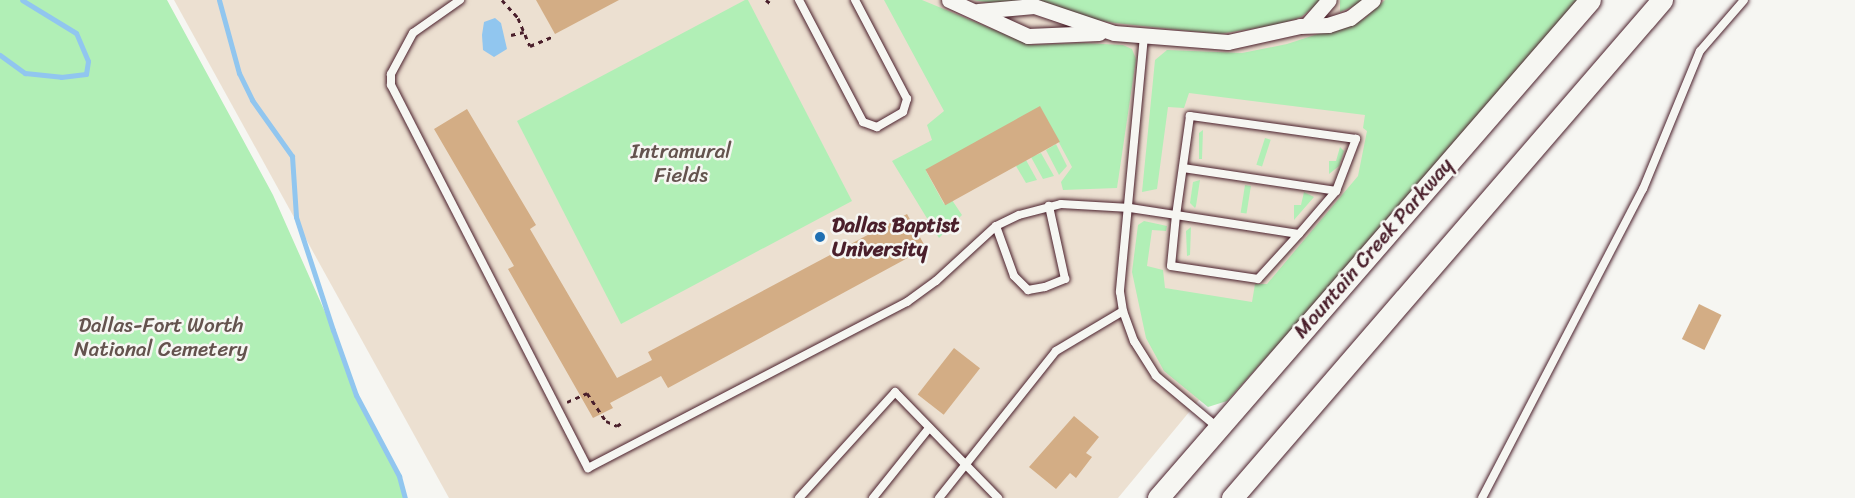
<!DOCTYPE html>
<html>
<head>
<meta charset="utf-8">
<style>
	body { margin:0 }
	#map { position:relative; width:1855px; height:498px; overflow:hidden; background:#f6f6f2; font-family:Sriracha,sans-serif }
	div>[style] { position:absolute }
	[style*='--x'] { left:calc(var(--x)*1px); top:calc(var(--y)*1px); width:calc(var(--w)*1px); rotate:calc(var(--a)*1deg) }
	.built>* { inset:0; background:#ece0d1 }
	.green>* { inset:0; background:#b1efb6; transform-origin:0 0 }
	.water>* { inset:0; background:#91c6ef }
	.stream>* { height:5px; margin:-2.5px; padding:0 2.5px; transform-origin:2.5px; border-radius:2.5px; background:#91c6ef }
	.building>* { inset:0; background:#d3ad85; transform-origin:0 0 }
	.path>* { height:3px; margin-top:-1.5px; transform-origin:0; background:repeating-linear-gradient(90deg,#4a1f2b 0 4.5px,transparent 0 9px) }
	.roads { filter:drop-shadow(0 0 2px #4a1f2b) drop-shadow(0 0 2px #4a1f2b) }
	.lane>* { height:8px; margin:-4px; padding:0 4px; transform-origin:4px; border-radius:4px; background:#f6f6f2 }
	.street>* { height:15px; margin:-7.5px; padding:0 7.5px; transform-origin:7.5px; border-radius:7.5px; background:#f6f6f2 }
	.secondary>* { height:21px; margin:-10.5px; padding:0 10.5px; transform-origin:10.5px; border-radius:10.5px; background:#f6f6f2 }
	.dots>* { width:16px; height:16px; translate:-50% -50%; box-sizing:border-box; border:3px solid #f6f6f2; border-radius:50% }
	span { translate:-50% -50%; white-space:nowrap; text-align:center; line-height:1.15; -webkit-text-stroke:5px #f6f6f2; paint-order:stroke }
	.park-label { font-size:21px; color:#64534e }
	.poi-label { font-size:21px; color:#4a1f2b; font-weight:700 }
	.left { translate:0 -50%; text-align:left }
	.street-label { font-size:21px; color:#4a1f2b }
</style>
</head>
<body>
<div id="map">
	<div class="built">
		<i style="clip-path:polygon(174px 0,1530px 0,1118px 498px,449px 498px)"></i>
	</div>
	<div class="green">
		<i style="clip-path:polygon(0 0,167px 0,273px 195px,333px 330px,356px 395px,399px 476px,405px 498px,0 498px)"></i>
		<i style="clip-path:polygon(745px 0,748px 0,852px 201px,621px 324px,517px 121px)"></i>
		<i style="clip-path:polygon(884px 0,922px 0,1031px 45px,1083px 43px,1123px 45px,1132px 49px,1136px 59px,1117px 188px,1063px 190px,1061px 182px,1072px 167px,1040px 107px,926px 171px,944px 204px,952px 200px,962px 215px,939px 238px,892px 161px,932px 140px,927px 125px,944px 111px)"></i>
		<i style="clip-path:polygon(973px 0,1323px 0,1301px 17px,1281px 24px,1219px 34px,1115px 23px)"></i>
		<i style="clip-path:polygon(1340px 0,1368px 0,1340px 12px)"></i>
		<i style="clip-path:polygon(1385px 0,1581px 0,1475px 125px,1227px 401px,1208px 407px,1164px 371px,1146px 338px,1132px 272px,1138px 225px,1144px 221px,1167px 226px,1166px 231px,1152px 230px,1147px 266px,1163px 270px,1165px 288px,1252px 302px,1255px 284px,1267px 284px,1358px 176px,1367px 131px,1363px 128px,1365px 115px,1189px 93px,1184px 108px,1168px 107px,1157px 189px,1142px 192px,1155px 60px,1167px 50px,1242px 53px,1287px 44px,1364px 19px)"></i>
		<i style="clip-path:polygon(1203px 130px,1202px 159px,1199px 159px,1199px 133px)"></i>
		<i style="left:1265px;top:138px;width:6px;height:28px;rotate:18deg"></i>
		<i style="clip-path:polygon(1056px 144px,1067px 166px,1059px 175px,1046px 150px)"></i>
		<i style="clip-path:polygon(1340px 147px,1344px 151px,1339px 166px,1329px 174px,1329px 161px,1336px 161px)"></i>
		<i style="clip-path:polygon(1041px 153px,1054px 176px,1043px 179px,1031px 157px)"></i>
		<i style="clip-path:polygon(1026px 160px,1037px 180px,1026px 183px,1016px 166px)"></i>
		<i style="clip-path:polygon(1200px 180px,1196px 206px,1195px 208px,1190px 203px,1193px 182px)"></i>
		<i style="left:1245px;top:185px;width:6px;height:28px;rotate:9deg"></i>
		<i style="clip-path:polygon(1304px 192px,1314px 197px,1294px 220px,1294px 205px,1301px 205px)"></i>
		<i style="clip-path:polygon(1191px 227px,1190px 255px,1187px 256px,1186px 231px)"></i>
	</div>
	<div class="water">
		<i style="clip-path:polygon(495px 18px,501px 23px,507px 49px,494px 57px,483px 50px,482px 35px,484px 22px)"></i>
	</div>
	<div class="stream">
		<i style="--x:219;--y:0;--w:76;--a:74.7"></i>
		<i style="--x:239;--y:73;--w:30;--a:64"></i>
		<i style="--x:252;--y:100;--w:69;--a:54.5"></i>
		<i style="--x:292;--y:156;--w:61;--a:86.2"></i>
		<i style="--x:296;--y:217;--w:119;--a:71.9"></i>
		<i style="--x:333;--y:330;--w:69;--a:70.5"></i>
		<i style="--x:356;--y:395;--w:92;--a:62"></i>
		<i style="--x:399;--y:476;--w:23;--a:75"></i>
		<i style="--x:0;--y:55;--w:31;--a:36"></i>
		<i style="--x:25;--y:73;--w:36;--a:6"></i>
		<i style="--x:61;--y:77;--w:25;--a:-7"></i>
		<i style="--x:86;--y:74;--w:13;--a:-81"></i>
		<i style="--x:88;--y:61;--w:30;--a:-113"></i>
		<i style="--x:76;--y:33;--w:63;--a:-148.6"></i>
	</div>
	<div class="building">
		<i style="clip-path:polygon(536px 0,619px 0,555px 34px)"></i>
		<i style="left:1040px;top:106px;width:41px;height:131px;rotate:61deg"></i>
		<i style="clip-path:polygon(467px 109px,536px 225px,530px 229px,617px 378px,652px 360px,648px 352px,907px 214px,926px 248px,668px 388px,661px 376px,610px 403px,613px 408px,593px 418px,508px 269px,514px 266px,434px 129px)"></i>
		<i style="left:1699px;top:304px;width:25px;height:39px;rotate:26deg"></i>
		<i style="left:954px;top:348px;width:33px;height:59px;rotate:38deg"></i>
		<i style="clip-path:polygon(1074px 416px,1099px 437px,1086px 453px,1092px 457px,1076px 478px,1070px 473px,1056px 489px,1029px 467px)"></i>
	</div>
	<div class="path">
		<i style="--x:502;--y:0;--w:24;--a:48"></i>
		<i style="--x:518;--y:18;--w:30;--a:67"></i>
		<i style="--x:530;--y:46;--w:23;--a:-23"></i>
		<i style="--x:766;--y:0;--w:5;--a:37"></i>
		<i style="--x:511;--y:35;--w:13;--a:-13"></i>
		<i style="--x:567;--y:402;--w:22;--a:-24"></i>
		<i style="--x:587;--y:393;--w:34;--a:56"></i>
		<i style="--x:606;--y:421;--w:12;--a:24"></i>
		<i style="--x:617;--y:426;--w:7;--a:-34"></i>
	</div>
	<div class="roads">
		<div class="lane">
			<i style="--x:460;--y:0;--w:57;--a:144.9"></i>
			<i style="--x:413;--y:33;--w:47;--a:118.2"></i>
			<i style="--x:391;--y:74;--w:11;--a:90"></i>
			<i style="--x:391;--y:85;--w:431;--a:62.8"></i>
			<i style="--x:588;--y:468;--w:360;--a:-27.5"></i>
			<i style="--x:907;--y:302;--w:36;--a:-36"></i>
			<i style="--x:936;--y:281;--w:81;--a:-42.5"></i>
			<i style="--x:996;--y:226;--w:25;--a:-26"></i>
			<i style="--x:1019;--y:215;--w:43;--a:-14.7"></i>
			<i style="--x:1061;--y:204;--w:69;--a:3.3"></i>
			<i style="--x:1130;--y:208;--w:47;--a:8.7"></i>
			<i style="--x:1176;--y:215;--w:124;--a:8.8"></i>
			<i style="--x:1299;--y:234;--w:57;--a:-49.3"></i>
			<i style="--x:1336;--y:191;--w:56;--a:-69"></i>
			<i style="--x:1356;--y:139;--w:168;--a:-172.1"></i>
			<i style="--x:1190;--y:116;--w:100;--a:98"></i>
			<i style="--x:1176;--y:215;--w:51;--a:95.6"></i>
			<i style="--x:1171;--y:266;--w:88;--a:8.5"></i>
			<i style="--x:1258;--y:279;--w:61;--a:-47.7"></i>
			<i style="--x:799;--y:0;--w:138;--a:62.3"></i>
			<i style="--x:863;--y:122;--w:15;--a:20"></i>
			<i style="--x:877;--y:127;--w:30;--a:-30"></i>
			<i style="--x:903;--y:112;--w:14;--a:-73"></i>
			<i style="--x:907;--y:99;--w:112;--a:-117.7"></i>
			<i style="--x:1144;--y:36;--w:257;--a:95.4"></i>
			<i style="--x:1120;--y:292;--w:19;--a:81"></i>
			<i style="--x:1123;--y:311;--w:32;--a:70"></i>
			<i style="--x:1134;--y:341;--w:41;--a:57.8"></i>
			<i style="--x:1156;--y:376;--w:80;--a:39.9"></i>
			<i style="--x:1183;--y:168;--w:155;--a:8.5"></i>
			<i style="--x:996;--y:226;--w:53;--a:70.2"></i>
			<i style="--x:1014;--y:276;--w:20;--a:45"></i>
			<i style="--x:1028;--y:290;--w:17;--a:-10"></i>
			<i style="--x:1045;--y:287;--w:22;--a:-22"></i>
			<i style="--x:1065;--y:279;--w:75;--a:-102.4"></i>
			<i style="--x:799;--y:498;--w:143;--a:-47.8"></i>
			<i style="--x:895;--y:392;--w:148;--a:45.8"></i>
			<i style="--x:873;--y:498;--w:90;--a:-51.3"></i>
			<i style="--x:939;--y:498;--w:188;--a:-51.5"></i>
			<i style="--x:1056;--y:351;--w:78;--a:-30.8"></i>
			<i style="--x:1482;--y:498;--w:348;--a:-62.5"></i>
			<i style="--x:1643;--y:189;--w:149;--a:-67.6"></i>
			<i style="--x:1700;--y:51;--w:67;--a:-49.2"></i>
		</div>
		<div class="street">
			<i style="--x:949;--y:0;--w:87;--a:24.5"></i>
			<i style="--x:1028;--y:36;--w:71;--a:-2.4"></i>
			<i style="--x:978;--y:11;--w:56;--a:-5.1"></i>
			<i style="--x:1034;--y:6;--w:84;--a:18.6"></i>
			<i style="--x:1114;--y:33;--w:114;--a:4.5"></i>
			<i style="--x:1228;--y:42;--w:74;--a:-12.5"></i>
			<i style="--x:1300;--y:26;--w:28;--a:-2"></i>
			<i style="--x:1328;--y:25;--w:23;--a:-18"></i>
			<i style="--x:1350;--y:18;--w:29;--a:-38"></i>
			<i style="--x:1307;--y:25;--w:33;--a:-49"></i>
		</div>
		<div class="secondary">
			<i style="--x:1158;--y:498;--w:659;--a:-49.06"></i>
			<i style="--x:1232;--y:498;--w:658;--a:-49.19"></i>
		</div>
	</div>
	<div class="dots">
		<i style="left:820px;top:237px;background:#1f6fb2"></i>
	</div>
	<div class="park-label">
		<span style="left:681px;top:163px">Intramural<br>Fields</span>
		<span style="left:161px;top:337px">Dallas-Fort Worth<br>National Cemetery</span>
	</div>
	<div class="poi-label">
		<span class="left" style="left:832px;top:237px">Dallas Baptist<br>University</span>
	</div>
	<div class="street-label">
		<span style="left:1373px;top:248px;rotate:-49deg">Mountain Creek Parkway</span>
	</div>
</div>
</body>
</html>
